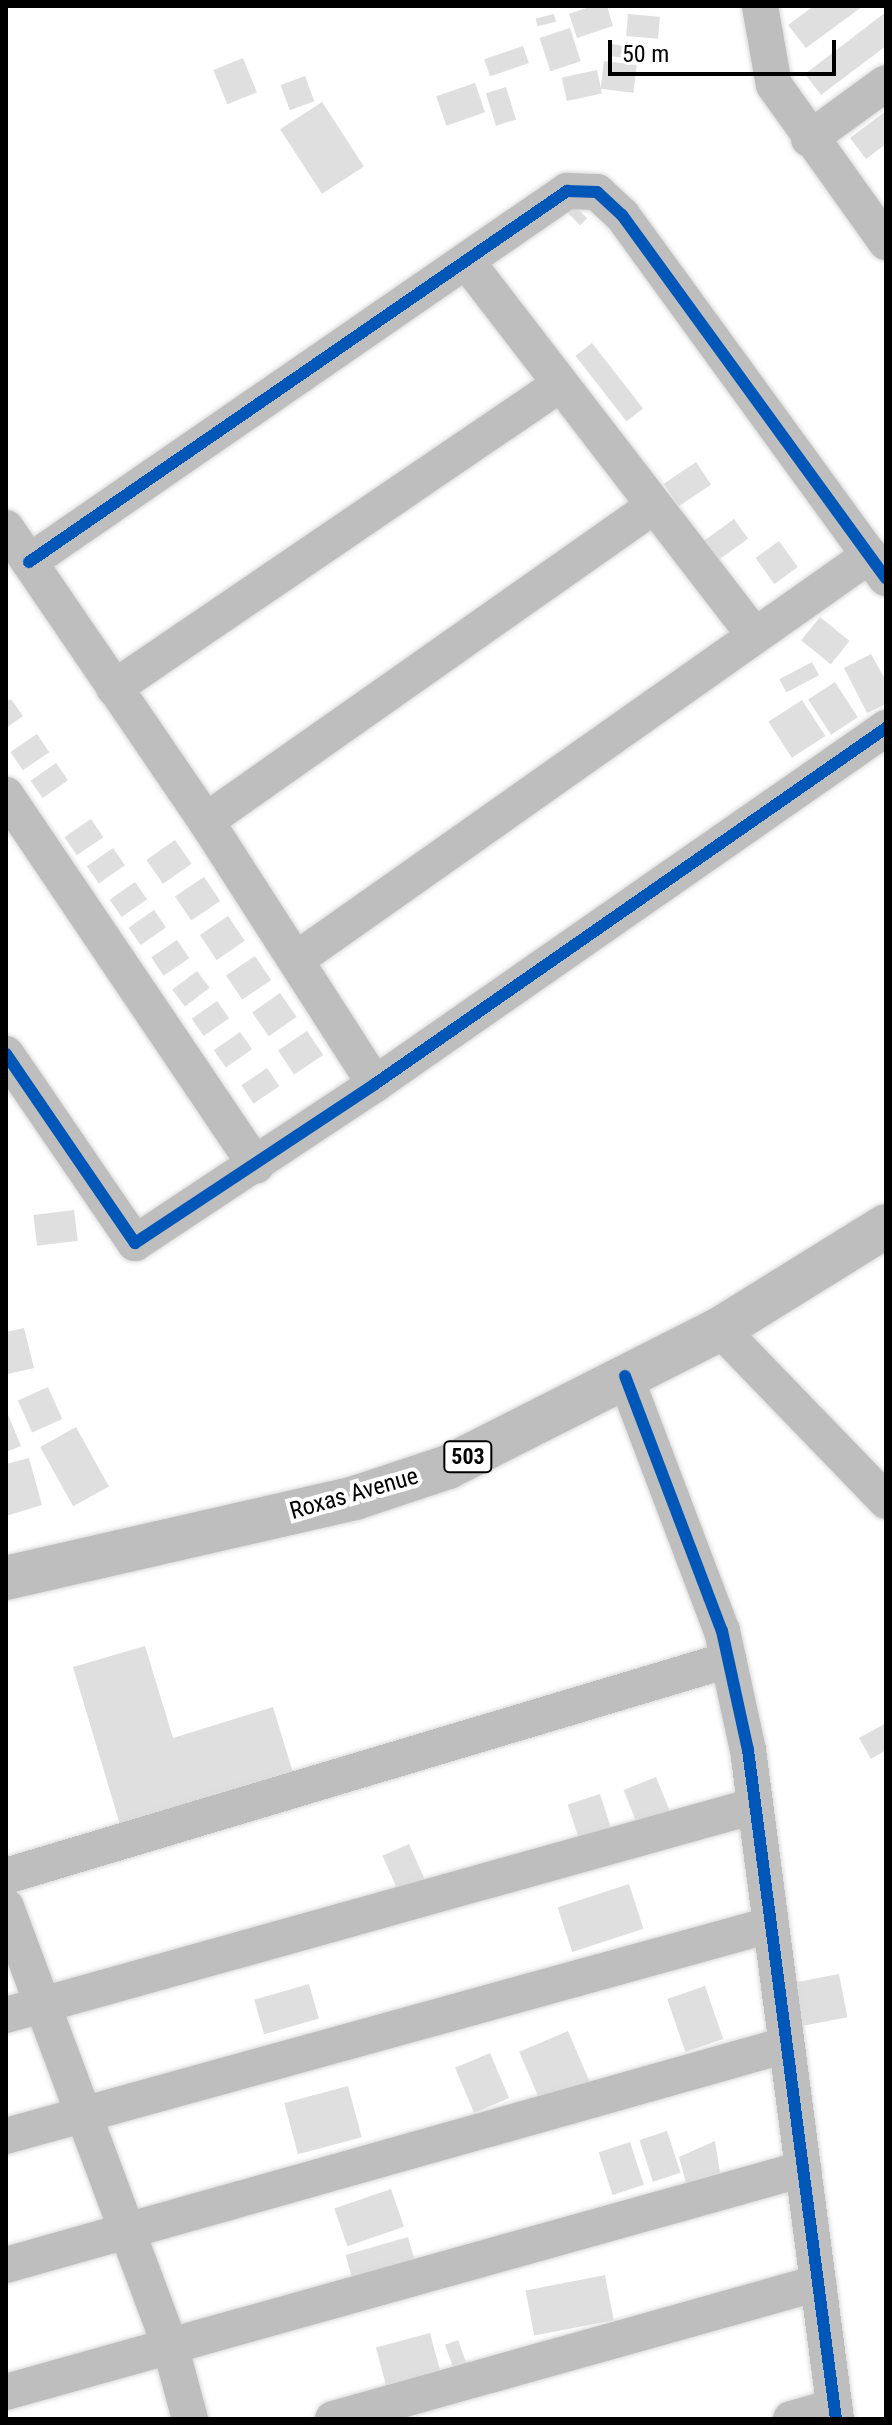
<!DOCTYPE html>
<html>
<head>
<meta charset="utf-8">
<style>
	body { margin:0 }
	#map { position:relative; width:892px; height:2425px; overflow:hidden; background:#fff; font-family:"Roboto Condensed",sans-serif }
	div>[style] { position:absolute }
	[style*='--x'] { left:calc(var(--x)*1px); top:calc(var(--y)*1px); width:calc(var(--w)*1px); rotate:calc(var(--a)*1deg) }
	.building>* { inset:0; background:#dfdfdf; transform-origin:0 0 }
	.roads { filter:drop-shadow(0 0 2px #dbdbdb) drop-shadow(0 0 2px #dbdbdb) }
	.minor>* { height:36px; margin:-18px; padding:0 18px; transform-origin:18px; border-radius:18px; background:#bebebe }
	.primary>* { height:44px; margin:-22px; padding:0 22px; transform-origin:22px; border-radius:22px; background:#bebebe }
	.cycleway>* { height:12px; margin:-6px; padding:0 6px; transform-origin:6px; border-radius:6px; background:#0057b8 }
	span { translate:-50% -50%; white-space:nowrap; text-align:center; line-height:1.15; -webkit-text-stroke:8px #fff; paint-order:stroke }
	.shield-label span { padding:2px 6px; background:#fff; border:2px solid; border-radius:6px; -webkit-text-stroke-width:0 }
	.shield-label { font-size:22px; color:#000; font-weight:700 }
	.street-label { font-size:24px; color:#000 }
	.frame { position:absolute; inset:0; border:8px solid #000; pointer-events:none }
	.scale { position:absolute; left:608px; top:40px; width:228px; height:36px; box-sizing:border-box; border:4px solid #000; border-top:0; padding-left:10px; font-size:24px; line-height:28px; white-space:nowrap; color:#000; -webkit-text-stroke:6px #fff; paint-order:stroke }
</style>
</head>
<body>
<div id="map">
	<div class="building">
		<i style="clip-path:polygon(592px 6px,607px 6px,613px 26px,577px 38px,569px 14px)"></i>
		<i style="clip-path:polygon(814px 6px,863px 6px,806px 48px,788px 25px)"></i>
		<i style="clip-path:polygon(886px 12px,886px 46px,821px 95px,805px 74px)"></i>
		<i style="left:554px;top:14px;width:8px;height:19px;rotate:76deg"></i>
		<i style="left:628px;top:14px;width:32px;height:22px;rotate:5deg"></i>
		<i style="left:570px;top:28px;width:35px;height:32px;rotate:72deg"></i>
		<i style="left:612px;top:44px;width:22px;height:12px;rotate:10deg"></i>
		<i style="left:523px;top:46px;width:18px;height:41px;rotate:71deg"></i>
		<i style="left:243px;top:58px;width:37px;height:32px;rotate:68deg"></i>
		<i style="left:604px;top:61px;width:33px;height:28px;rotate:7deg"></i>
		<i style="left:597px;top:70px;width:24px;height:36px;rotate:78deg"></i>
		<i style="left:305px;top:76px;width:27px;height:26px;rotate:70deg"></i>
		<i style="left:475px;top:83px;width:31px;height:41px;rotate:71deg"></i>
		<i style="left:506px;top:87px;width:34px;height:21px;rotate:73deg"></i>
		<i style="left:322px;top:102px;width:77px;height:50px;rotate:57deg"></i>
		<i style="clip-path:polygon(886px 111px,886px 144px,866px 159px,850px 138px)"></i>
		<i style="left:573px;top:204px;width:20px;height:10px;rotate:45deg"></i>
		<i style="left:592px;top:343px;width:83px;height:21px;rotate:52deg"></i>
		<i style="left:696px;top:462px;width:27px;height:39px;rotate:56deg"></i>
		<i style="left:734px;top:519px;width:24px;height:40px;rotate:54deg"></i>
		<i style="left:779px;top:541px;width:32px;height:29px;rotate:54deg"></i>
		<i style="left:820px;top:617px;width:38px;height:30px;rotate:39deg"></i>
		<i style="clip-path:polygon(871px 654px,886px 681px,886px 704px,867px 713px,844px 668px)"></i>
		<i style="left:812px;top:662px;width:15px;height:37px;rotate:62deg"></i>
		<i style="left:835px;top:682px;width:42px;height:32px;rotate:57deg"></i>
		<i style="clip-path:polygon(11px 699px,23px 716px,6px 728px,6px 702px)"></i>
		<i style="left:802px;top:700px;width:43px;height:40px;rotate:57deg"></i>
		<i style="left:37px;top:734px;width:22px;height:32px;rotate:56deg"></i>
		<i style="left:56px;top:763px;width:21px;height:31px;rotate:55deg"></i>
		<i style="left:91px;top:819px;width:22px;height:32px;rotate:56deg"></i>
		<i style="left:175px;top:840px;width:29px;height:35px;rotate:55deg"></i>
		<i style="left:113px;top:848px;width:21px;height:32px;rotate:55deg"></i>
		<i style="left:204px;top:877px;width:29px;height:35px;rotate:56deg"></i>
		<i style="left:135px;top:882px;width:21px;height:31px;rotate:55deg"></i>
		<i style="left:154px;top:910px;width:21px;height:31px;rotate:55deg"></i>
		<i style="left:228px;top:916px;width:30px;height:34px;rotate:56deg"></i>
		<i style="left:177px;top:940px;width:22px;height:31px;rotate:56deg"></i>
		<i style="left:255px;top:956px;width:29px;height:35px;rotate:56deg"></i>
		<i style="left:197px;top:971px;width:21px;height:31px;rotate:53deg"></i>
		<i style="left:280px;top:993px;width:29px;height:34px;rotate:55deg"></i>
		<i style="left:217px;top:1001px;width:21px;height:31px;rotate:55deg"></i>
		<i style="left:307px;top:1031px;width:29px;height:35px;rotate:56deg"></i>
		<i style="left:240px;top:1032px;width:21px;height:32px;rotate:55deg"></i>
		<i style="left:267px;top:1068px;width:22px;height:31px;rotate:56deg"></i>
		<i style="left:74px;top:1210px;width:31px;height:41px;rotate:83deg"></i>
		<i style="clip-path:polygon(24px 1328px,34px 1368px,8px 1374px,6px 1332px)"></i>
		<i style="left:48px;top:1387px;width:35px;height:33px;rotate:66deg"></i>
		<i style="clip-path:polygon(6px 1410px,21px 1446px,6px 1452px)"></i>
		<i style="left:76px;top:1427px;width:68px;height:41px;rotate:61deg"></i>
		<i style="clip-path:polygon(29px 1458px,42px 1505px,6px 1516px,6px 1464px)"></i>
		<i style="clip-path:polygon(145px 1646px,173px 1738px,273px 1707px,294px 1776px,121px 1828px,73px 1667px)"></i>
		<i style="clip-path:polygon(886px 1723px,886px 1750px,871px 1759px,859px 1738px)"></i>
		<i style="left:656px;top:1777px;width:41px;height:35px;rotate:68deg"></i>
		<i style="left:600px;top:1794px;width:41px;height:34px;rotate:72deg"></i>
		<i style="left:409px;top:1844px;width:48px;height:29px;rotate:66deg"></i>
		<i style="left:629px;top:1884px;width:47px;height:75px;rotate:72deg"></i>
		<i style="left:839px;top:1974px;width:44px;height:49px;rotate:79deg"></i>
		<i style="left:309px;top:1984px;width:36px;height:57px;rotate:74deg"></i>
		<i style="left:705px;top:1986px;width:56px;height:40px;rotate:71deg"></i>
		<i style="left:568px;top:2031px;width:62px;height:53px;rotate:67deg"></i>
		<i style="left:490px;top:2053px;width:49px;height:38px;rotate:67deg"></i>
		<i style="left:348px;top:2086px;width:53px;height:66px;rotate:75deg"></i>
		<i style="left:667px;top:2131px;width:44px;height:29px;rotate:72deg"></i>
		<i style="clip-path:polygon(715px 2141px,720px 2173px,686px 2183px,679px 2157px)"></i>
		<i style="left:630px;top:2142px;width:45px;height:33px;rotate:72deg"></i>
		<i style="left:391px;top:2189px;width:40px;height:60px;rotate:71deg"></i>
		<i style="left:408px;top:2237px;width:33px;height:65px;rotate:74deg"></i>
		<i style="left:605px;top:2275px;width:46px;height:81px;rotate:79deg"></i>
		<i style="left:430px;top:2333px;width:49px;height:56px;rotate:75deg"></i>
		<i style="left:458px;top:2340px;width:30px;height:14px;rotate:70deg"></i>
	</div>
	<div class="roads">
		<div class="minor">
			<i style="--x:760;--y:6;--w:80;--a:80"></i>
			<i style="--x:774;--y:85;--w:193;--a:54.5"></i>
			<i style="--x:809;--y:139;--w:95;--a:-36"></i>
			<i style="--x:467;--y:262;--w:471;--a:52.4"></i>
			<i style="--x:6;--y:528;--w:355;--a:55.7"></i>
			<i style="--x:206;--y:821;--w:313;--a:57.3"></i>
			<i style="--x:29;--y:562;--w:654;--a:-34.59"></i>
			<i style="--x:567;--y:191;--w:30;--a:2"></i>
			<i style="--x:597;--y:192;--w:34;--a:43"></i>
			<i style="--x:622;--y:215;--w:449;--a:54"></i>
			<i style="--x:114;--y:688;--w:538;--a:-34.25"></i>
			<i style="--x:6;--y:795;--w:447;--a:56"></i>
			<i style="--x:206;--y:821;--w:544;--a:-35.12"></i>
			<i style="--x:297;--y:959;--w:701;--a:-35.19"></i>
			<i style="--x:6;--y:1054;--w:229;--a:55.7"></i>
			<i style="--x:135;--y:1243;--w:288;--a:-33.5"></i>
			<i style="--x:375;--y:1084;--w:623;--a:-34.86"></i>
			<i style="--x:720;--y:1329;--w:239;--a:46"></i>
			<i style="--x:625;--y:1376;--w:273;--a:69.2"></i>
			<i style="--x:722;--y:1631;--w:122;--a:77.7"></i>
			<i style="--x:748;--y:1750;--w:675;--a:82.51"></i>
			<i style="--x:6;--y:1876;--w:754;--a:-16.66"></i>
			<i style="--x:6;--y:1907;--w:468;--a:69.5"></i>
			<i style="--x:170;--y:2345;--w:77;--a:74.9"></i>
			<i style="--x:6;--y:2015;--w:777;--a:-15.61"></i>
			<i style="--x:6;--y:2136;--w:793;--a:-15.44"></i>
			<i style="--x:6;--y:2265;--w:810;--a:-15.75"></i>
			<i style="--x:6;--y:2392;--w:828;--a:-15.63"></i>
			<i style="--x:333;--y:2419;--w:504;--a:-15.66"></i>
			<i style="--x:791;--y:2419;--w:45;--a:-15.6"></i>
		</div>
		<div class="primary">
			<i style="--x:6;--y:1578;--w:358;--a:-12.9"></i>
			<i style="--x:355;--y:1498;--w:98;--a:-18.4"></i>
			<i style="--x:448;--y:1467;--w:305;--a:-26.9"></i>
			<i style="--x:720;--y:1329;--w:195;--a:-31.8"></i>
		</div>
	</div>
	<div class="cycleway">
		<i style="--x:29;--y:562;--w:654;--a:-34.59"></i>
		<i style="--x:567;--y:191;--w:30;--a:2"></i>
		<i style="--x:597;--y:192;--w:34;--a:43"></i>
		<i style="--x:622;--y:215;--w:449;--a:54"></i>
		<i style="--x:6;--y:1054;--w:229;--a:55.7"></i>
		<i style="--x:135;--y:1243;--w:288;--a:-33.5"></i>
		<i style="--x:375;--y:1084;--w:623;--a:-34.86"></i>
		<i style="--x:625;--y:1376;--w:273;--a:69.2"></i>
		<i style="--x:722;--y:1631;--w:122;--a:77.7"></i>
		<i style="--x:748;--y:1750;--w:675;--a:82.51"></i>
	</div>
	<div class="shield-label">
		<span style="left:468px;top:1457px">503</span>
	</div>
	<div class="street-label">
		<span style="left:354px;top:1494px;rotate:-16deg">Roxas Avenue</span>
	</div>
	<div class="frame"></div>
	<div class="scale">50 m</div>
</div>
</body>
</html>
